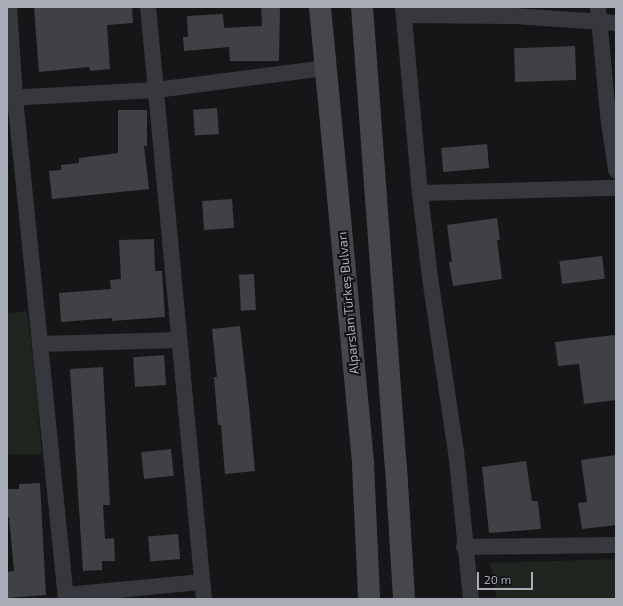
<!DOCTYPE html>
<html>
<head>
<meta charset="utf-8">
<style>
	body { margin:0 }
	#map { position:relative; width:623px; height:606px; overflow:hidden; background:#161618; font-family:"Exo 2",sans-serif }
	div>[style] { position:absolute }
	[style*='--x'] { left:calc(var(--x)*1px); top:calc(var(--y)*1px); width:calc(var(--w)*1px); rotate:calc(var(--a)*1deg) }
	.green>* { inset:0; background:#1e261f }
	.building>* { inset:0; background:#404145; transform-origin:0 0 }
	.minor>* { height:16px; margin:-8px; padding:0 8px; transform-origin:8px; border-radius:8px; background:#37383d }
	.secondary>* { height:22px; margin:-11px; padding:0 11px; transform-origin:11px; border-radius:11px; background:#45474d }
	span { translate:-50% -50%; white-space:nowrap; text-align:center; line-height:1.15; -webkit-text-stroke:4px #111113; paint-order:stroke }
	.street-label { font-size:13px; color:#a8adb8 }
	.frame { position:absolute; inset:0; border:8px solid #a8adb8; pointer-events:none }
	.scale { position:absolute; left:477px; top:572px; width:56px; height:18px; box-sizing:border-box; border:2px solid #a8adb8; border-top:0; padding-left:5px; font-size:12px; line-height:14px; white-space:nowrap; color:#a8adb8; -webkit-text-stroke:3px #111113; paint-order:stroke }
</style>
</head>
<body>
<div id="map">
	<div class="green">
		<i style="clip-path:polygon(27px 311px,35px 374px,42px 455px,7px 454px,7px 313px)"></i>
		<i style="clip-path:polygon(616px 559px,616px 599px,497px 599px,490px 563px)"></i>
	</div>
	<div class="building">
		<i style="clip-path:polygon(34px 7px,132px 7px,133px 23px,107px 25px,110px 69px,90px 71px,89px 67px,39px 72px)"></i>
		<i style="clip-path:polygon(261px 7px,280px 7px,279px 61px,230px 61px,229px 47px,184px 51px,183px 37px,188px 37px,187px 16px,223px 14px,224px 28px,262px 26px)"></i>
		<i style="left:575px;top:46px;width:34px;height:61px;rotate:88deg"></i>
		<i style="left:217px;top:108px;width:26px;height:24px;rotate:86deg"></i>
		<i style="clip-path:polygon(118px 110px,147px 110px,147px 146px,144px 146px,149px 189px,52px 199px,49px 171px,61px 170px,61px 165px,79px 163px,79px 158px,118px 153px)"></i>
		<i style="left:487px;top:144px;width:24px;height:46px;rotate:85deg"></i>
		<i style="left:232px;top:199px;width:29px;height:30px;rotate:86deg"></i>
		<i style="clip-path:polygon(497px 218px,500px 240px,497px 240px,502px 279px,453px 286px,449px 262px,452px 262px,447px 225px)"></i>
		<i style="clip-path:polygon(154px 239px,155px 271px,162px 271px,165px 317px,112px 321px,112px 318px,61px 322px,59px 293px,111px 289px,110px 280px,121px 279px,119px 240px)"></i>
		<i style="left:602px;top:256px;width:23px;height:43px;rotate:83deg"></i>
		<i style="left:254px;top:274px;width:36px;height:15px;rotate:87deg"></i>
		<i style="clip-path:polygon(240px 326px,249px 406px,255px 471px,225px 474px,221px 425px,218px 425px,214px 377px,217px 377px,212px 329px)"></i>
		<i style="clip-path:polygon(615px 335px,616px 400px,584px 404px,579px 364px,558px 366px,555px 342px)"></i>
		<i style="left:164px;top:355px;width:30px;height:31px;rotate:86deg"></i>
		<i style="clip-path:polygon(103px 367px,110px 505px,103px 505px,105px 539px,114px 538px,115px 561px,102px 561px,102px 570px,83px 571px,70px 369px)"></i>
		<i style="left:171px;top:449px;width:27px;height:30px;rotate:84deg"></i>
		<i style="clip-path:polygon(616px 455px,616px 525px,582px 529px,578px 503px,587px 502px,581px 460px)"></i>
		<i style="clip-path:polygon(526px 461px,532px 501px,538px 501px,541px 529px,489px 533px,482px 467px)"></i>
		<i style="clip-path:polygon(40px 483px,46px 595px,7px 598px,7px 572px,14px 571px,9px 517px,8px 517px,7px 489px,19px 489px,19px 484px)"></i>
		<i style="left:178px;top:534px;width:25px;height:30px;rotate:85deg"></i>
	</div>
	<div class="minor">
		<i style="--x:9;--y:7;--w:91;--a:86.2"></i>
		<i style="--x:15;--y:98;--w:504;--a:84.19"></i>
		<i style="--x:148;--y:7;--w:595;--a:84.6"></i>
		<i style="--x:403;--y:7;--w:187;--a:84.8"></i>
		<i style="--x:420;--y:193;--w:86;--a:83.3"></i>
		<i style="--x:430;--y:278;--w:175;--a:81.5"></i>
		<i style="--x:456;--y:451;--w:149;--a:84.2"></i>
		<i style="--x:598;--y:7;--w:108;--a:84.7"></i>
		<i style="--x:608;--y:115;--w:56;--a:81.7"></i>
		<i style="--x:404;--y:15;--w:111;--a:0.5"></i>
		<i style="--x:515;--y:16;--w:101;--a:4"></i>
		<i style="--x:7;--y:98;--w:149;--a:-3.1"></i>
		<i style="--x:156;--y:90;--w:170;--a:-7.4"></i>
		<i style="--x:420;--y:193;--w:196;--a:-1.5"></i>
		<i style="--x:40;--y:344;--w:139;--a:-1.6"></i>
		<i style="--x:464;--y:547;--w:152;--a:-0.8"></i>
		<i style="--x:66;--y:595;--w:137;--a:-5.5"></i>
	</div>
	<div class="secondary">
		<i style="--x:320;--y:7;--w:460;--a:84.6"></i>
		<i style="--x:363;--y:465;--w:134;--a:87.4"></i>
		<i style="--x:362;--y:7;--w:461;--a:85.8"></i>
		<i style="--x:396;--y:467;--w:132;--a:86.5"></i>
	</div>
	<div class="street-label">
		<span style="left:348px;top:303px;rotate:-95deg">Alparslan Türkeş Bulvarı</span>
	</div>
	<div class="frame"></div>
	<div class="scale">20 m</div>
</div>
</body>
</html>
